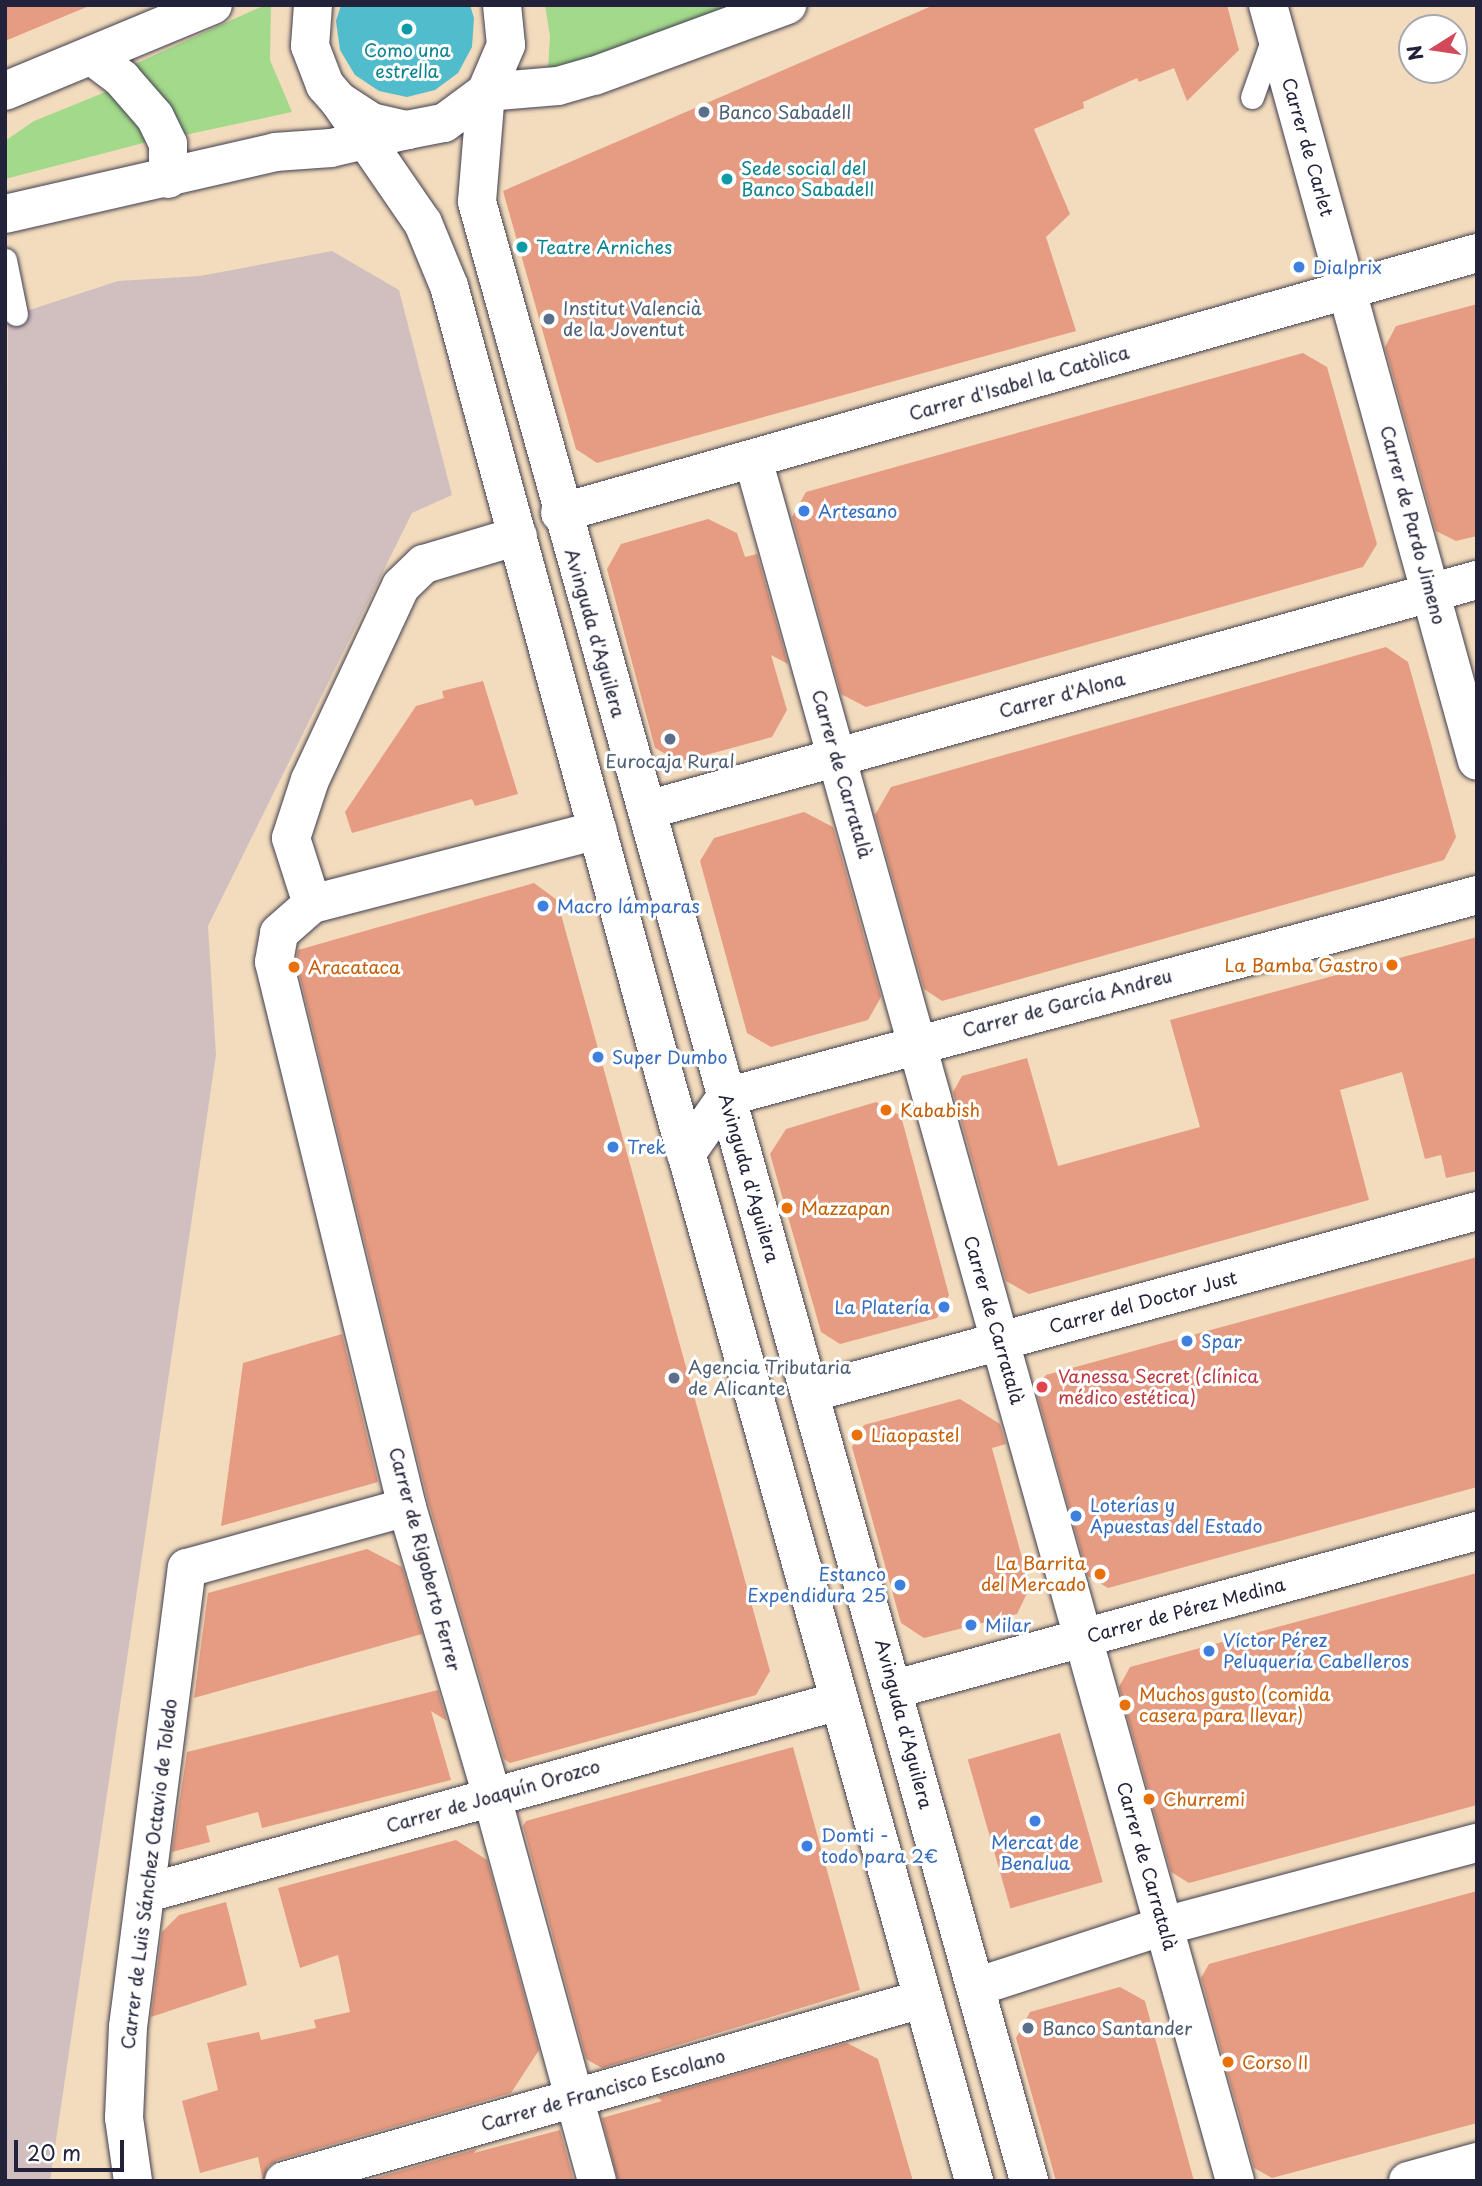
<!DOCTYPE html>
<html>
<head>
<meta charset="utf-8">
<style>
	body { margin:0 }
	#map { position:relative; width:1482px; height:2186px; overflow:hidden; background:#f3dcbd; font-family:"Playpen Sans",sans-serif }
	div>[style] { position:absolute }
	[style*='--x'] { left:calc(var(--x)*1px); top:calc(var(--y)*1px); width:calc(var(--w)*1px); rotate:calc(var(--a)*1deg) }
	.industrial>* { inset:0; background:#d1bfbf }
	.green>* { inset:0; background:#a3d98a }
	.water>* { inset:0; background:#51bccb }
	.building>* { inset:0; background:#e69c82; transform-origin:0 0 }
	.roads { filter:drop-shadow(0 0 2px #413e4e) drop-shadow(0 0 2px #413e4e) }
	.service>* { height:23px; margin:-11.5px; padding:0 11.5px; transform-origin:11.5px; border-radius:11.5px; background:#fff }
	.minor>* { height:38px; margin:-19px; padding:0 19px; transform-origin:19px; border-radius:19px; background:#fff }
	.primary>* { height:38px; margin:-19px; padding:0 19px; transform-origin:19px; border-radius:19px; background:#fff }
	.dots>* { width:19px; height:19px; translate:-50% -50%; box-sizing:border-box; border:4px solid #fff; border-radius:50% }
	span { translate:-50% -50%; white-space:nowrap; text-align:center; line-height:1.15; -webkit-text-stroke:6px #fff; paint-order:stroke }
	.culture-label { font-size:18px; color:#0d838f }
	.left { translate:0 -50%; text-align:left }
	.service-label { font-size:18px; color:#4e5e75 }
	.street-label { font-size:18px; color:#22223b }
	.shop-label { font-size:18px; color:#366cbe }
	.right { translate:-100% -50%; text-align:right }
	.food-label { font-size:18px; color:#c56008 }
	.health-label { font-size:18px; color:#be3a42 }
	.frame { position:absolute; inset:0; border:7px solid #22223b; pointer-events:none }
	.north { position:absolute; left:1398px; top:14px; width:70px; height:70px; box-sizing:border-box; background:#fff; border:2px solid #a7a7b1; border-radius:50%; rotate:258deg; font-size:19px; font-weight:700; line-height:28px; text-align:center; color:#22223b }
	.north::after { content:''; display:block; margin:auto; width:24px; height:32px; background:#d1495b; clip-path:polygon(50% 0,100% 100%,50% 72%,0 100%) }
	.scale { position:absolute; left:14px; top:2140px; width:110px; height:32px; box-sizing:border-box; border:4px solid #22223b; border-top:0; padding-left:9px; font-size:21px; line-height:24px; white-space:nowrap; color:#22223b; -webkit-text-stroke:5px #fff; paint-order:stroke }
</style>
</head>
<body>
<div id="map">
	<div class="industrial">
		<i style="clip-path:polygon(332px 251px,399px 290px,452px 495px,412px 513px,208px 926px,216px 1055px,50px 2181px,5px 2181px,8px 317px,118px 281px,200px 276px)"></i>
	</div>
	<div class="green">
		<i style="clip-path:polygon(265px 5px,271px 5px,270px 60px,292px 112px,180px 136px,126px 68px)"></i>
		<i style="clip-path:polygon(545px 5px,738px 5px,580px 72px,548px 70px,550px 36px)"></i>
		<i style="clip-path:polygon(113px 89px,151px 141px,5px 179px,5px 141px,34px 121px)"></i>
	</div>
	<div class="water">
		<i style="clip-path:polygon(341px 5px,470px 5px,474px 18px,472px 47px,458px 73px,435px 90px,407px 97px,379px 91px,355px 75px,340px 50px,336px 21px)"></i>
	</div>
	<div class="building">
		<i style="clip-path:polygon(5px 5px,89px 5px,89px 6px,5px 41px)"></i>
		<i style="clip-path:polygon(934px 5px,1227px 5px,1239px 50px,1187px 101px,1174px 68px,1139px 82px,1137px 78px,1083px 102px,1084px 108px,1034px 129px,1070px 214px,1046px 237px,1076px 331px,597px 463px,576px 449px,503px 191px)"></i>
		<i style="clip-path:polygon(1477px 304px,1477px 536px,1456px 541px,1436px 531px,1385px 347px,1396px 326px)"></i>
		<i style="clip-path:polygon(1303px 353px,1327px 367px,1377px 544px,1363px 567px,866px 707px,841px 694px,792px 517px,806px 492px)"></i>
		<i style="clip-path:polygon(708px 519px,737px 533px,745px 557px,757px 554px,788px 664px,771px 655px,787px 710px,772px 737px,680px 762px,655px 748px,607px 569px,621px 544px)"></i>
		<i style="clip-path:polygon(1386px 647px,1408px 662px,1433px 751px,1456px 837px,1444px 860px,942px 1001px,924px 989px,875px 815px,891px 787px)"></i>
		<i style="clip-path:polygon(483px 681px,518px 794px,475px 806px,472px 799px,352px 833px,345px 812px,416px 706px,444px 698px,442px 691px)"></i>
		<i style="clip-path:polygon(804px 812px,833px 827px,881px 997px,868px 1020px,771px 1047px,747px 1033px,700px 861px,714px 838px)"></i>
		<i style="clip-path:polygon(534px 883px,557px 900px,770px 1671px,756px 1695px,510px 1763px,504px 1759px,428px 1501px,296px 961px,298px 950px)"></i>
		<i style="clip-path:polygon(1477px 937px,1477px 1171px,1446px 1178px,1441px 1155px,1425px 1159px,1402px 1072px,1340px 1090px,1369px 1200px,1029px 1294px,1006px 1281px,953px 1092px,962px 1076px,1027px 1058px,1058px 1166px,1200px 1127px,1170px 1020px)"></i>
		<i style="clip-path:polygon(876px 1102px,901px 1116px,949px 1295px,937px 1318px,840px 1344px,821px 1332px,770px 1154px,786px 1129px)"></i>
		<i style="clip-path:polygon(1477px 1257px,1477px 1487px,1108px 1588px,1088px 1576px,1036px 1390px,1046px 1375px)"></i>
		<i style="clip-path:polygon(342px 1334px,378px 1482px,221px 1526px,243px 1363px)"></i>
		<i style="clip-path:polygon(960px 1399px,1000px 1424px,1006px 1444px,992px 1448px,1030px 1587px,1017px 1614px,924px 1638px,901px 1623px,852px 1447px,864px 1425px)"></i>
		<i style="clip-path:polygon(367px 1549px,402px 1567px,422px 1634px,194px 1698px,208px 1593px)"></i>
		<i style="clip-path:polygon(1477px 1573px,1477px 1805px,1189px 1883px,1171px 1872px,1119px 1687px,1130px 1667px)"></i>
		<i style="clip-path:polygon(438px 1690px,447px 1721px,431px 1711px,451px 1780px,262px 1828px,258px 1812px,206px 1826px,210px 1842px,172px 1852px,187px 1752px)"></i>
		<i style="left:1060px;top:1733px;width:155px;height:96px;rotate:74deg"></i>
		<i style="clip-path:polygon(793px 1747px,860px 1990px,602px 2068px,586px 2059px,523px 1826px,526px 1821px)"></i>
		<i style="clip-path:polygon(456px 1840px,487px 1860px,539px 2050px,511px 2093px,278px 2160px,268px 2166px,263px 2181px,258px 2157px,200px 2173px,182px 2101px,218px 2090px,207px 2043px,259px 2032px,261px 2040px,316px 2028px,314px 2020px,350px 2012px,338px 1955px,300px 1968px,278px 1888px)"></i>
		<i style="clip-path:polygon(1477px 1891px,1477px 2123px,1272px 2178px,1254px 2168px,1201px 1978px,1209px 1964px)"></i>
		<i style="clip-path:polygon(226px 1902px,247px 1985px,151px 2017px,162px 1932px,179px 1915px)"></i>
		<i style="clip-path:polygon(1120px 1987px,1145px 2001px,1194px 2181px,1056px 2181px,1016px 2038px,1030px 2012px)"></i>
		<i style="clip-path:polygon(847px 2043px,878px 2059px,913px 2181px,618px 2181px,602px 2118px,662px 2101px,657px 2097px)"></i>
		<i style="clip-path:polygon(560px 2130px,574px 2181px,365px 2181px,477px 2149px,474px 2153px)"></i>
	</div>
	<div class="roads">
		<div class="service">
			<i style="--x:1252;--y:97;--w:63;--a:-70.4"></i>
			<i style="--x:5;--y:260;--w:55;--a:78.5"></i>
		</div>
		<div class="minor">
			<i style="--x:1268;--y:5;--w:784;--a:74.55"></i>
			<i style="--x:92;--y:56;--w:38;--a:37"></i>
			<i style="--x:122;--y:79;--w:50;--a:49"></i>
			<i style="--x:155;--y:117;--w:30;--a:64"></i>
			<i style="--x:168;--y:144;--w:35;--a:90"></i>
			<i style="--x:753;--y:459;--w:1788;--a:74.36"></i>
			<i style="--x:560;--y:513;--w:953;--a:-15.83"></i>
			<i style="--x:647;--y:810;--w:861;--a:-15.49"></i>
			<i style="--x:312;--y:904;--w:69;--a:-107.7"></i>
			<i style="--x:291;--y:838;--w:61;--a:-71.9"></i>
			<i style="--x:310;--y:780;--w:214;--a:-64.9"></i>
			<i style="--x:401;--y:586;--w:32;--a:-44"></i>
			<i style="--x:424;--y:564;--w:98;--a:-16.6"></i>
			<i style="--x:686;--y:1154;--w:70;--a:-54.9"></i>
			<i style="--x:726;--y:1097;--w:778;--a:-15.05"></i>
			<i style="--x:810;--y:1393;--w:691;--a:-15.26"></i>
			<i style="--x:895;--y:1689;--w:603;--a:-15.19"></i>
			<i style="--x:147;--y:1893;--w:718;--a:-15.51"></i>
			<i style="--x:976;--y:1987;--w:198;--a:-18"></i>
			<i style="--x:1164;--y:1926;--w:324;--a:-14.9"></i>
			<i style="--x:133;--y:2181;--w:64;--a:-98.1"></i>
			<i style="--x:124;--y:2118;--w:91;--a:-87.5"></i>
			<i style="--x:128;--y:2027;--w:463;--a:-82.7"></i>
			<i style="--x:187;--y:1568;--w:228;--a:-15.5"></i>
			<i style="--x:284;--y:2181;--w:663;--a:-15.92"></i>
			<i style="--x:597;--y:2181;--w:399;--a:-105.3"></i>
			<i style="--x:492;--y:1796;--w:301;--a:-106.4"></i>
			<i style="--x:407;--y:1507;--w:561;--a:-103.71"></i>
			<i style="--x:274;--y:962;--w:29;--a:-80"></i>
			<i style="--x:279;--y:933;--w:44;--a:-41.3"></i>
			<i style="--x:312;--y:904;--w:295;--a:-14.5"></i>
			<i style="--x:1408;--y:2181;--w:72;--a:-15.4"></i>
		</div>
		<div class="primary">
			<i style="--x:313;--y:5;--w:41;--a:94.2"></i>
			<i style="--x:310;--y:46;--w:42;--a:69"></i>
			<i style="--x:325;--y:85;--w:21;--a:49"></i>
			<i style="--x:339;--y:101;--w:38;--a:33"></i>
			<i style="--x:371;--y:122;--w:37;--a:13"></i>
			<i style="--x:407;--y:130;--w:38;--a:-11"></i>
			<i style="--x:444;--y:123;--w:52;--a:-36.4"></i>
			<i style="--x:486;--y:92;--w:51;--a:-66.9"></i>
			<i style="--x:506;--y:45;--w:40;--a:-95.7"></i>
			<i style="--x:5;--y:91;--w:225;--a:-22.5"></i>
			<i style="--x:486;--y:92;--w:110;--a:94.7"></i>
			<i style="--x:477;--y:202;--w:2055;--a:74.41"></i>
			<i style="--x:486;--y:92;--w:72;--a:-4.8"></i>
			<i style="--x:558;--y:86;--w:37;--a:-16"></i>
			<i style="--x:594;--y:76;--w:206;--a:-20.2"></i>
			<i style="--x:339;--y:101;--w:148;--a:55.5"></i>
			<i style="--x:423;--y:223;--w:68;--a:67.6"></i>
			<i style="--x:449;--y:286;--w:784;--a:74.76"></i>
			<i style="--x:655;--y:1042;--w:1183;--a:74.35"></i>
			<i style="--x:5;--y:214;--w:277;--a:-12.9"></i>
			<i style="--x:275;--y:152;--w:56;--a:-4.1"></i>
			<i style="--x:331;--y:148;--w:78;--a:-13.3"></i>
		</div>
	</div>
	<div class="dots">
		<i style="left:407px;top:29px;background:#0f9aa8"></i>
		<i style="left:704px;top:112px;background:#5c6f8a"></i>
		<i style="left:727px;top:179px;background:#0f9aa8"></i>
		<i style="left:522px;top:247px;background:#0f9aa8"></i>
		<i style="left:1299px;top:267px;background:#3f7fe0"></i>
		<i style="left:549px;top:319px;background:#5c6f8a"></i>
		<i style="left:804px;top:511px;background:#3f7fe0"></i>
		<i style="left:670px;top:739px;background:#5c6f8a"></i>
		<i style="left:543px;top:906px;background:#3f7fe0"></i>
		<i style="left:1392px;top:965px;background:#e8710a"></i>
		<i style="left:294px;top:967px;background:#e8710a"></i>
		<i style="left:598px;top:1057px;background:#3f7fe0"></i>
		<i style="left:886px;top:1110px;background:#e8710a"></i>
		<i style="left:613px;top:1147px;background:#3f7fe0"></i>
		<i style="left:787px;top:1208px;background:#e8710a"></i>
		<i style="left:944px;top:1307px;background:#3f7fe0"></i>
		<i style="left:1187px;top:1341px;background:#3f7fe0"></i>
		<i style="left:674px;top:1378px;background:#5c6f8a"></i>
		<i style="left:1042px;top:1387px;background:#e0444e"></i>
		<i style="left:857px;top:1435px;background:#e8710a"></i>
		<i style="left:1076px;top:1516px;background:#3f7fe0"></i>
		<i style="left:1100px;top:1574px;background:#e8710a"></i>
		<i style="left:900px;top:1585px;background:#3f7fe0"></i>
		<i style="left:971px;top:1625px;background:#3f7fe0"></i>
		<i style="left:1209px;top:1651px;background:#3f7fe0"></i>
		<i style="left:1125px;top:1705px;background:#e8710a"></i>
		<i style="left:1149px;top:1799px;background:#e8710a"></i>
		<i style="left:1035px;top:1821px;background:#3f7fe0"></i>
		<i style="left:807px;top:1846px;background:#3f7fe0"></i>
		<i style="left:1028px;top:2028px;background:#5c6f8a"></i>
		<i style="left:1228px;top:2062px;background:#e8710a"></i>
	</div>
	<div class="culture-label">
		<span style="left:407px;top:61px">Como una<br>estrella</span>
		<span class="left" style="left:741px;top:179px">Sede social del<br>Banco Sabadell</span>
		<span class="left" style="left:536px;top:247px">Teatre Arniches</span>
	</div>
	<div class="service-label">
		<span class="left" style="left:718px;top:112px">Banco Sabadell</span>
		<span class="left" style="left:563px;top:319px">Institut Valencià<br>de la Joventut</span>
		<span style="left:670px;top:761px">Eurocaja Rural</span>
		<span class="left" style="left:688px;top:1378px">Agencia Tributaria<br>de Alicante</span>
		<span class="left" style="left:1042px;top:2028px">Banco Santander</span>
	</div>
	<div class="street-label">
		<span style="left:1308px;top:147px;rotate:74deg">Carrer de Carlet</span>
		<span style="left:1019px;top:383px;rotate:-16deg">Carrer d'Isabel la Catòlica</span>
		<span style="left:1413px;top:525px;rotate:75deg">Carrer de Pardo Jimeno</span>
		<span style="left:595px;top:633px;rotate:74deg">Avinguda d'Aguilera</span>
		<span style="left:1062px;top:695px;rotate:-15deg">Carrer d'Alona</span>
		<span style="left:842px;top:774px;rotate:74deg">Carrer de Carratalà</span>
		<span style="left:1067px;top:1003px;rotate:-15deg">Carrer de García Andreu</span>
		<span style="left:749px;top:1178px;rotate:74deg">Avinguda d'Aguilera</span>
		<span style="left:1143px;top:1302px;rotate:-15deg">Carrer del Doctor Just</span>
		<span style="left:994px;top:1320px;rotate:74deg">Carrer de Carratalà</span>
		<span style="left:425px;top:1559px;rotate:75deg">Carrer de Rigoberto Ferrer</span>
		<span style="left:1186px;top:1610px;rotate:-15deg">Carrer de Pérez Medina</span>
		<span style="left:904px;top:1724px;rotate:75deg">Avinguda d'Aguilera</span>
		<span style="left:493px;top:1796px;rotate:-16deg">Carrer de Joaquín Orozco</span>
		<span style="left:1147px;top:1866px;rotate:74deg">Carrer de Carratalà</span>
		<span style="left:149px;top:1874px;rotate:-83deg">Carrer de Luis Sánchez Octavio de Toledo</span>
		<span style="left:603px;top:2090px;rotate:-16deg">Carrer de Francisco Escolano</span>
	</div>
	<div class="shop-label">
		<span class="left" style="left:1313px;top:267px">Dialprix</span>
		<span class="left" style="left:818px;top:511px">Artesano</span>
		<span class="left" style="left:557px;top:906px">Macro lámparas</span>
		<span class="left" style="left:612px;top:1057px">Super Dumbo</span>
		<span class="left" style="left:627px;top:1147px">Trek</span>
		<span class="right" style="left:930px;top:1307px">La Platería</span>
		<span class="left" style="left:1201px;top:1341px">Spar</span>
		<span class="left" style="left:1090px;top:1516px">Loterías y<br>Apuestas del Estado</span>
		<span class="right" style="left:886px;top:1585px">Estanco<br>Expendidura 25</span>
		<span class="left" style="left:985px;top:1625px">Milar</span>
		<span class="left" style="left:1223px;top:1651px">Víctor Pérez<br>Peluquería Cabelleros</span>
		<span class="left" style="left:821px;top:1846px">Domti -<br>todo para 2€</span>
		<span style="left:1035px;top:1853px">Mercat de<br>Benalua</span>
	</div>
	<div class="food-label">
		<span class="right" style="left:1378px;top:965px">La Bamba Gastro</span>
		<span class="left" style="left:308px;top:967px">Aracataca</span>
		<span class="left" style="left:900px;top:1110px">Kababish</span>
		<span class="left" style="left:801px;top:1208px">Mazzapan</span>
		<span class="left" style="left:871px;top:1435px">Liaopastel</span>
		<span class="right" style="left:1086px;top:1574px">La Barrita<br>del Mercado</span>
		<span class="left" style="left:1139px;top:1705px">Muchos gusto (comida<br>casera para llevar)</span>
		<span class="left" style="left:1163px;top:1799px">Churremi</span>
		<span class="left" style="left:1242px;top:2062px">Corso II</span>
	</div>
	<div class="health-label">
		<span class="left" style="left:1058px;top:1387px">Vanessa Secret (clínica<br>médico estética)</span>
	</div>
	<div class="frame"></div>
	<div class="north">N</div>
	<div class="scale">20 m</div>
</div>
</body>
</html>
